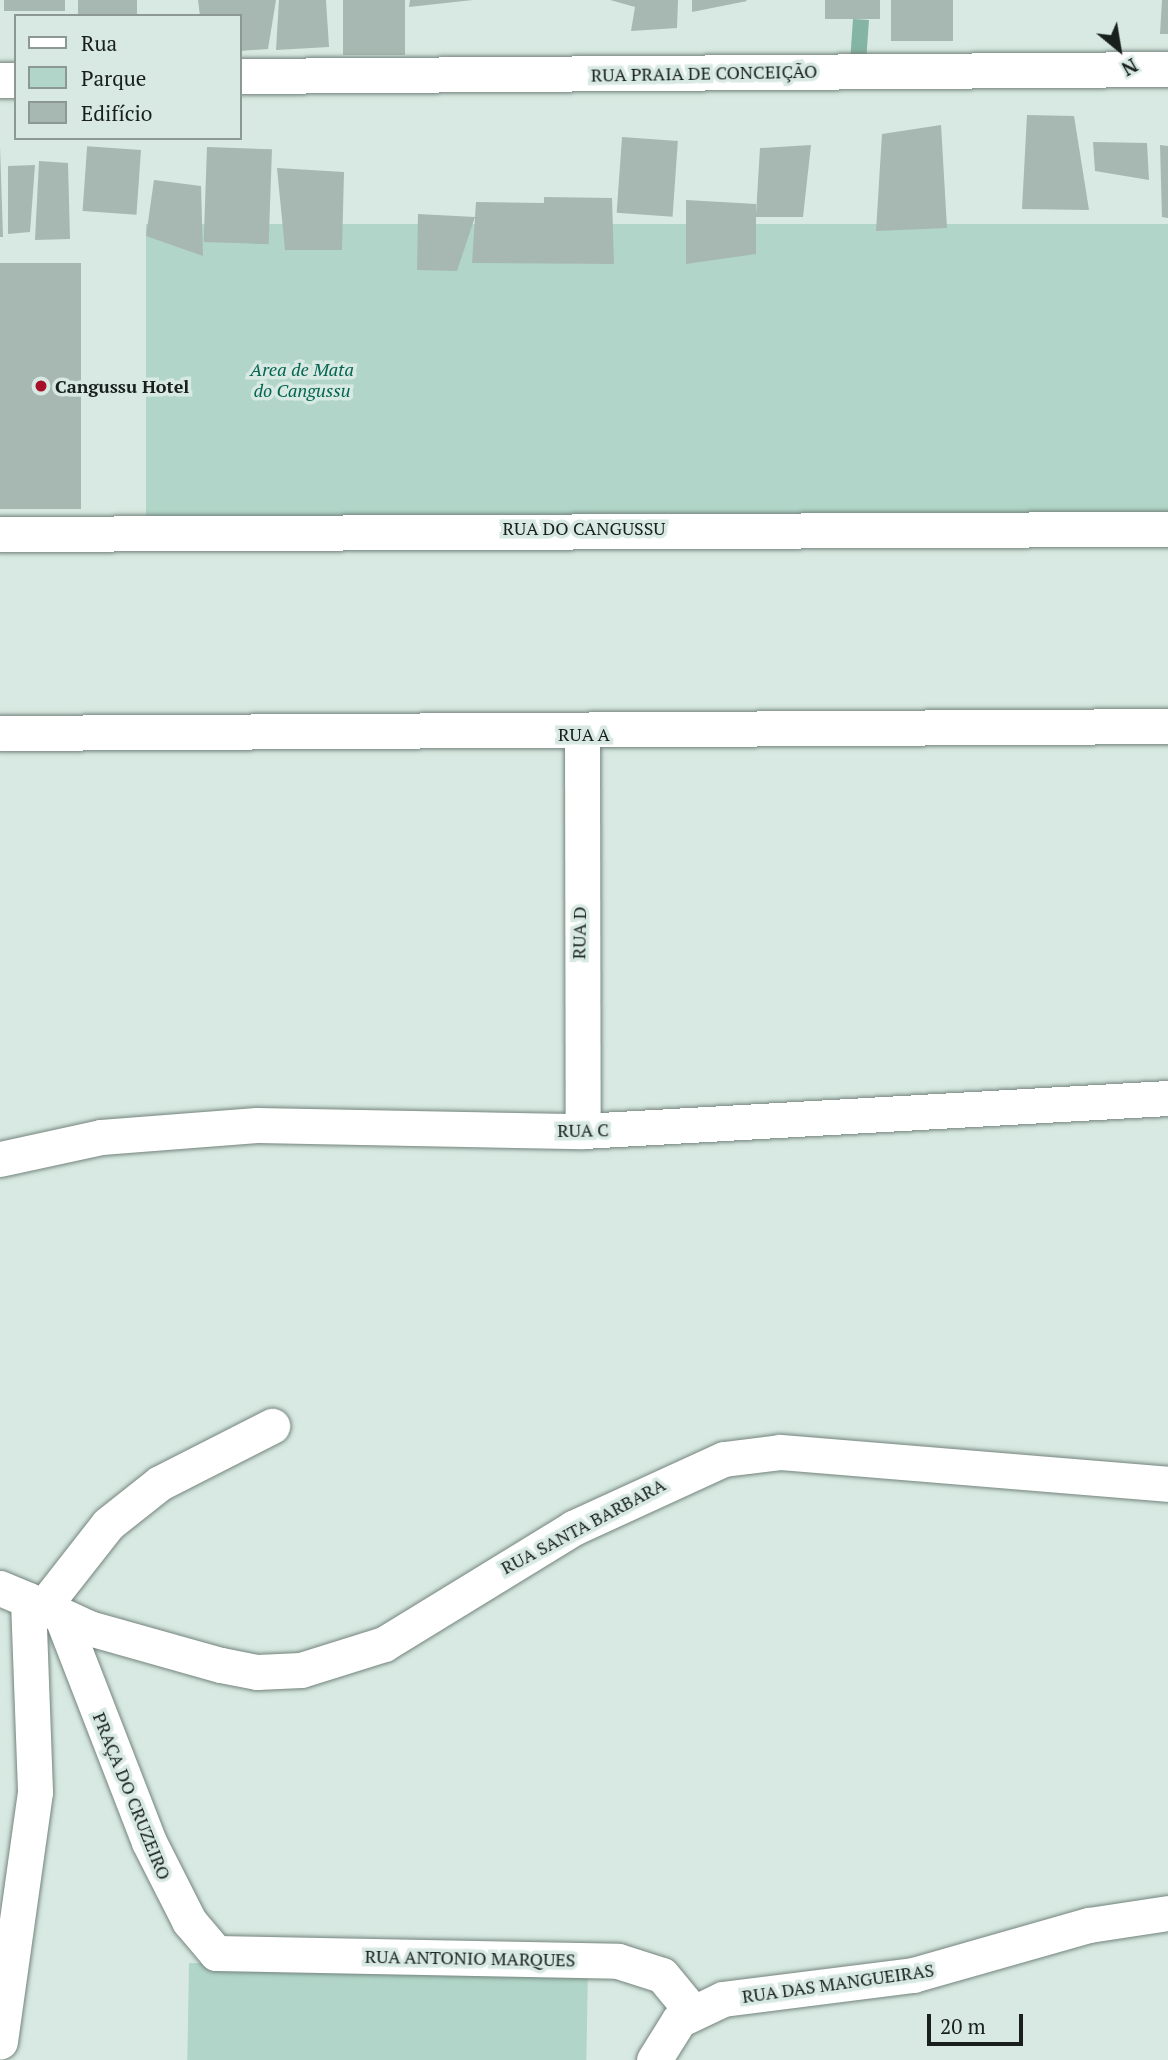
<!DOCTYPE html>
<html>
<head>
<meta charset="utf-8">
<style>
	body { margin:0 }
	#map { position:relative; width:1168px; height:2060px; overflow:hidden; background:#d7e9e2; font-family:"PT Serif",serif }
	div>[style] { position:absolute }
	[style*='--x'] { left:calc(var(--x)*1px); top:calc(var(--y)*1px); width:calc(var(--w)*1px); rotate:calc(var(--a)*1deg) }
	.green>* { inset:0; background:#b1d6c9; transform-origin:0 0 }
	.water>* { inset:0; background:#84b4a3; transform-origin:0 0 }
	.building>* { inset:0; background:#a7b8b2; transform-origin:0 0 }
	.roads { filter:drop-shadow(0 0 2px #74847d) drop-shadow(0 0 2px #74847d) }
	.minor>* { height:35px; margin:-17.5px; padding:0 17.5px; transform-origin:17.5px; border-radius:17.5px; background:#fff }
	.dots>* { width:19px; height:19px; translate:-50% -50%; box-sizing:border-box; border:4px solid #d7e9e2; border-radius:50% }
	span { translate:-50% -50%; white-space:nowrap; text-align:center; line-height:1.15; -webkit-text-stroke:7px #d7e9e2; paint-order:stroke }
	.street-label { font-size:18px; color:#181f1c }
	.park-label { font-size:18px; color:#03654f; font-style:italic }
	.poi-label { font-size:18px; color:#181f1c; font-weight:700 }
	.left { translate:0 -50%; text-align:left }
	.legend { position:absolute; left:14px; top:14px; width:228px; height:126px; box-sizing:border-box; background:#d7e9e2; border:2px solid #8b9893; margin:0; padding:9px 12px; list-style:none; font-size:21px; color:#181f1c }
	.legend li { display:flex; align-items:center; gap:14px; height:35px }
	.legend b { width:35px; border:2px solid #8b9893 }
	.north { position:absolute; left:1084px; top:14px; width:70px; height:70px; -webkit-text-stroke:5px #d7e9e2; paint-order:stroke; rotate:150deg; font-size:19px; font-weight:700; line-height:28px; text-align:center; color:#181f1c }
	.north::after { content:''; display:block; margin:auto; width:24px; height:32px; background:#181f1c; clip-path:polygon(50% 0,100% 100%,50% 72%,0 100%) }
	.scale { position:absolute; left:927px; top:2014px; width:96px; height:32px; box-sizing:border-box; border:4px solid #181f1c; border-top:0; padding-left:9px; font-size:21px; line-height:24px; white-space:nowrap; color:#181f1c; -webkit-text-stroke:5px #d7e9e2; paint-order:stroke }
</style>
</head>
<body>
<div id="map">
	<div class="green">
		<i style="left:1168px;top:224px;width:292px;height:1022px;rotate:90deg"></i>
		<i style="left:189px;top:1963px;width:399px;height:97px;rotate:1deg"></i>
	</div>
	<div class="water">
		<i style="left:853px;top:19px;width:16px;height:43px;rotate:4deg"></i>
	</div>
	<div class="building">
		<i style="left:4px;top:0;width:61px;height:11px"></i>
		<i style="left:78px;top:0;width:59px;height:16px"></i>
		<i style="clip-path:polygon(198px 0,276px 0,268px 49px,240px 51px,240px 16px,200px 16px)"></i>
		<i style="clip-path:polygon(279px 0,326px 0,329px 47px,276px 50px)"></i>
		<i style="left:343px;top:0;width:62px;height:55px"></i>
		<i style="clip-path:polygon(410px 0,473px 0,409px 7px)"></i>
		<i style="clip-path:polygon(610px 0,678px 0,677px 28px,631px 31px,635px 7px)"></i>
		<i style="clip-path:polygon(692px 0,746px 0,747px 1px,692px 12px)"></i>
		<i style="left:825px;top:0;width:55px;height:19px"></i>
		<i style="left:891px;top:0;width:62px;height:41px"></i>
		<i style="clip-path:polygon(1162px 0,1168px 0,1168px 34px,1160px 34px)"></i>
		<i style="clip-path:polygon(1027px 115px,1074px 116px,1089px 210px,1022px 209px)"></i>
		<i style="clip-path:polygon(941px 125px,947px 228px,876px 231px,882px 134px)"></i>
		<i style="left:622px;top:137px;width:56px;height:76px;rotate:4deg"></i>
		<i style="clip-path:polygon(1093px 142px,1147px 143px,1149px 180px,1095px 171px)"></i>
		<i style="clip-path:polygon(811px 145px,803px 217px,756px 217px,756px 254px,686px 264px,686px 200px,756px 204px,756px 214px,760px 148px)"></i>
		<i style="clip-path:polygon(1160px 145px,1168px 146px,1168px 218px,1162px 217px)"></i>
		<i style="clip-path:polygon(0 146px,3px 237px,0 237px)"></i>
		<i style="left:207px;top:147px;width:65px;height:95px;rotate:2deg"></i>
		<i style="left:141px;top:150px;width:65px;height:54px;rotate:94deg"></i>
		<i style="clip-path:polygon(39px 161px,68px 163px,70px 239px,35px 240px)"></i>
		<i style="clip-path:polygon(35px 165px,30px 232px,8px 234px,8px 166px)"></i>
		<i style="clip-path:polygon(277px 168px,344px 172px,342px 250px,285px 250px)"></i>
		<i style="clip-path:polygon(154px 180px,201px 186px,203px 256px,146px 236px)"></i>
		<i style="clip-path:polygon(544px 197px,612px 198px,614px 264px,472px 263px,476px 202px,544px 203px)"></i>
		<i style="clip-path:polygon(418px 214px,475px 217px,457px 271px,417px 270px)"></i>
		<i style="left:0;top:263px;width:81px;height:246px"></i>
	</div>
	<div class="roads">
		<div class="minor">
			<i style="--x:240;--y:76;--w:928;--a:-0.43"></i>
			<i style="--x:0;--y:80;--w:16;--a:0"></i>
			<i style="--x:0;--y:534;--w:1168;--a:-0.25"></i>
			<i style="--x:0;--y:733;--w:1168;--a:-0.34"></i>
			<i style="--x:582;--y:734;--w:397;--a:89.9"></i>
			<i style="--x:0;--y:1159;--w:103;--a:-12.3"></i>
			<i style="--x:101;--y:1137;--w:156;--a:-4.4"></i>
			<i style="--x:257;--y:1125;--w:326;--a:1.1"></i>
			<i style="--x:583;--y:1131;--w:586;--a:-3.23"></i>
			<i style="--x:0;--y:1588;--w:30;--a:23"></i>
			<i style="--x:28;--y:1600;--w:192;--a:87.9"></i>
			<i style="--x:35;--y:1792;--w:252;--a:98"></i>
			<i style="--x:28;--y:1600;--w:67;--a:24.7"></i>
			<i style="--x:89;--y:1628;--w:137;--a:15.7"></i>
			<i style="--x:221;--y:1665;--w:37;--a:11"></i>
			<i style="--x:257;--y:1672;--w:44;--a:-2.6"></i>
			<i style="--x:301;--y:1670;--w:87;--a:-17.4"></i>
			<i style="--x:384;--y:1644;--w:222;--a:-31.5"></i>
			<i style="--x:573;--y:1528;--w:166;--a:-24.6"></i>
			<i style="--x:724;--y:1459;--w:56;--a:-7.1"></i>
			<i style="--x:780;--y:1452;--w:389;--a:4.7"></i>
			<i style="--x:43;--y:1607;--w:105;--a:-51.9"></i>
			<i style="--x:108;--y:1524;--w:66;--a:-38.3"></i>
			<i style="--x:160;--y:1483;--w:126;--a:-27"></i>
			<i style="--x:61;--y:1615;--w:243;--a:68.8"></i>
			<i style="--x:149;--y:1842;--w:89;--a:63.1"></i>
			<i style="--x:189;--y:1921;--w:42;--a:49.8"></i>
			<i style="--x:216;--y:1953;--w:402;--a:1.1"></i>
			<i style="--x:618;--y:1961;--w:46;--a:17.7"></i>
			<i style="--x:662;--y:1975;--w:45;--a:50.4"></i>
			<i style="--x:654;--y:2060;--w:47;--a:-58"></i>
			<i style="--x:679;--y:2020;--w:49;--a:-25.5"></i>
			<i style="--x:723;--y:1999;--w:192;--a:-7.2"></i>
			<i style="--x:913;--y:1975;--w:183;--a:-15.9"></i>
			<i style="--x:1089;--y:1925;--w:80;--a:-8.6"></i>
		</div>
	</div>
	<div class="dots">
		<i style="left:41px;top:386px;background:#a70e2a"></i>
	</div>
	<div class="street-label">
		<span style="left:704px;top:73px;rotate:-1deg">RUA PRAIA DE CONCEIÇÃO</span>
		<span style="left:584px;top:528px">RUA DO CANGUSSU</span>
		<span style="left:584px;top:734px">RUA A</span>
		<span style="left:579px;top:933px;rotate:-89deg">RUA D</span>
		<span style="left:583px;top:1130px;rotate:-1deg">RUA C</span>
		<span style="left:583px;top:1526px;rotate:-28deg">RUA SANTA BARBARA</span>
		<span style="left:132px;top:1796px;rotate:68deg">PRAÇA DO CRUZEIRO</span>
		<span style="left:470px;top:1958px;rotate:1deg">RUA ANTONIO MARQUES</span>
		<span style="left:838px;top:1983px;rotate:-8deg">RUA DAS MANGUEIRAS</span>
	</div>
	<div class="park-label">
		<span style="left:302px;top:380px">Area de Mata<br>do Cangussu</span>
	</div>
	<div class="poi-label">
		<span class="left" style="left:55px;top:386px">Cangussu Hotel</span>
	</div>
	<ul class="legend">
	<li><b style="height:9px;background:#fff"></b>Rua</li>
	<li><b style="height:19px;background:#b1d6c9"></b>Parque</li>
	<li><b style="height:19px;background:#a7b8b2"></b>Edifício</li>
	</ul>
	<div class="north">N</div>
	<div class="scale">20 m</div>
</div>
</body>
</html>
